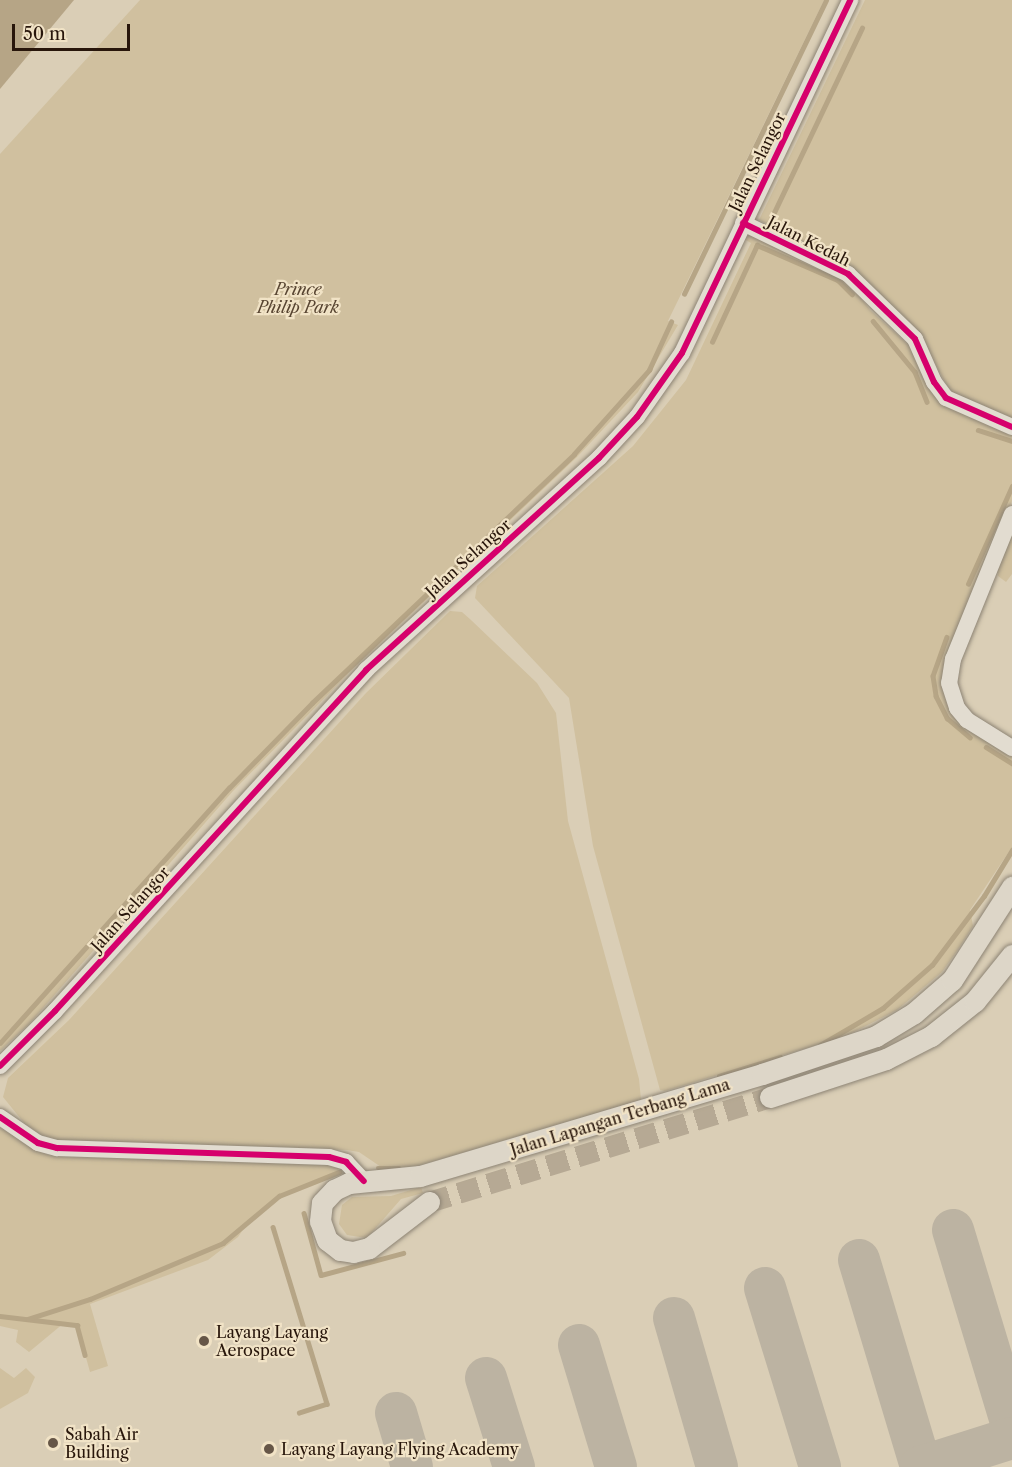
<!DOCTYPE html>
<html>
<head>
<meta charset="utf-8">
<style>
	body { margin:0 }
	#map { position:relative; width:1012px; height:1467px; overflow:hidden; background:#daceb6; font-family:"Libre Caslon Text",serif }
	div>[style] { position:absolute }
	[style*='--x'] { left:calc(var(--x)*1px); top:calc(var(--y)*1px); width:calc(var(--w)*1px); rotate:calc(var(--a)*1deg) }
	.green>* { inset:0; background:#d0c09f }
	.water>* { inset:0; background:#b6a586 }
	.stream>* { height:4.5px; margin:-2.25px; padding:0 2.25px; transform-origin:2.25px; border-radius:2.25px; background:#b6a586 }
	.taxiway>* { height:42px; margin:-21px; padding:0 21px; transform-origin:21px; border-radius:21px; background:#bcb3a2 }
	.major-tunnel>* { height:21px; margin-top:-10.5px; transform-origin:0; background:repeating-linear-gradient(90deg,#b6a994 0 21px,transparent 0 31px) }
	.roads { filter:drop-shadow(0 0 2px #8c8374) drop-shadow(0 0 2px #8c8374) }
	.minor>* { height:16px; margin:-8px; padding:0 8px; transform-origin:8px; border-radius:8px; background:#e2dcd0 }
	.major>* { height:21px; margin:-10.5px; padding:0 10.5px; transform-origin:10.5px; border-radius:10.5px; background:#ddd6c8 }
	.cycleway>* { height:6px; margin:-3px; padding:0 3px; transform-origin:3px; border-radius:3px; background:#d6006c }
	.dots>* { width:16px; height:16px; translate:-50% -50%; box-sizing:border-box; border:3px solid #f1e3c6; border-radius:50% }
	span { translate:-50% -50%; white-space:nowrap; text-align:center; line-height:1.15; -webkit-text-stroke:4.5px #f1e3c6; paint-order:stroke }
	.street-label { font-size:16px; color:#28160b }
	.park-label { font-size:16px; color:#584532; font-style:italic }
	.poi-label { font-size:16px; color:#28160b }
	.left { translate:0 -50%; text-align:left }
	.scale { position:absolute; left:12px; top:24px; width:118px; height:27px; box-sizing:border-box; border:3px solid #28160b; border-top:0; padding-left:8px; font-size:18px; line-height:21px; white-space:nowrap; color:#28160b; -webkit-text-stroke:4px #f1e3c6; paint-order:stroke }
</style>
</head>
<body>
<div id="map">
	<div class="green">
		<i style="clip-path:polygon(140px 0,824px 0,668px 321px,678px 325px,638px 392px,577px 457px,349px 673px,233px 791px,29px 1024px,0 1051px,0 154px)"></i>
		<i style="clip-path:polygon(865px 0,1012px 0,1012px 419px,951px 393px,922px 339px,846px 263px,759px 220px)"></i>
		<i style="clip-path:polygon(750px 234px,824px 267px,851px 285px,870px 310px,916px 352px,943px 403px,1012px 434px,1012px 501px,944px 673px,981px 736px,1012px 757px,1012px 847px,970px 910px,973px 926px,957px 951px,942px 972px,897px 1010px,846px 1036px,665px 1091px,660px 1090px,593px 846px,569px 698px,475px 598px,477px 586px,633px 446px,686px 380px,751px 243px,744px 239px)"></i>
		<i style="clip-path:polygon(1012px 531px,1012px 574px,1006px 582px,998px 576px,997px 569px)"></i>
		<i style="clip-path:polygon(450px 611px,462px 612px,471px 620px,537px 683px,556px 713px,568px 821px,639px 1079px,641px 1100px,414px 1167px,384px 1169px,359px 1152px,347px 1150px,64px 1142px,41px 1135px,25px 1124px,3px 1097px,8px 1078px,69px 1020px,366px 693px)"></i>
		<i style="clip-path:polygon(0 1128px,48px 1155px,59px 1157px,322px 1163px,338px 1166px,339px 1172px,279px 1196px,249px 1221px,238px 1237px,208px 1260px,90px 1304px,108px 1366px,90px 1372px,77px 1325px,64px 1323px,29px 1352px,16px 1342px,18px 1330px,0 1326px)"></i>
		<i style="clip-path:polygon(421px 1187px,423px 1193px,401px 1199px,367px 1238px,347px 1235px,339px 1224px,342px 1205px,352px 1197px,391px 1196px)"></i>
		<i style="clip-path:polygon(0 1368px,14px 1378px,26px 1368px,35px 1377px,28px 1393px,0 1409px)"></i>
	</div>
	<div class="water">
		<i style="clip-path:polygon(0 0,74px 0,0 89px)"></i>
	</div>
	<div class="stream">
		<i style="--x:769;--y:223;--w:216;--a:-64.5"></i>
		<i style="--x:684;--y:294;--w:326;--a:-64.2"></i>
		<i style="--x:873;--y:321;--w:66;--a:50.5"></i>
		<i style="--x:915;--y:372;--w:32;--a:68"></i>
		<i style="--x:712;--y:342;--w:107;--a:-65.1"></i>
		<i style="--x:757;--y:245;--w:88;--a:23.4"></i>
		<i style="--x:838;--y:280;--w:20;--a:45"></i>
		<i style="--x:978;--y:430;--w:36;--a:18"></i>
		<i style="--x:968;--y:584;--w:107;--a:-65.8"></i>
		<i style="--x:947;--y:637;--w:41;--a:109.7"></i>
		<i style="--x:933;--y:676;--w:20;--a:81"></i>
		<i style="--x:936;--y:696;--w:25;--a:63"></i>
		<i style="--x:947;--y:718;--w:30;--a:40"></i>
		<i style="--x:986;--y:747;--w:31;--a:32"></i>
		<i style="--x:0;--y:1043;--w:343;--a:-48.1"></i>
		<i style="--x:229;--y:788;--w:119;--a:-45.7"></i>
		<i style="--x:312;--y:703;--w:361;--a:-43.5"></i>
		<i style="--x:574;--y:454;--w:113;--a:-48.2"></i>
		<i style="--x:649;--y:370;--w:53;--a:-65.4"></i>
		<i style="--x:820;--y:1045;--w:73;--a:-30.4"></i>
		<i style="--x:883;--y:1008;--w:65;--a:-41.3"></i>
		<i style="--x:932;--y:965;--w:86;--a:-53"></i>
		<i style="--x:984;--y:896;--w:54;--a:-58.7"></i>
		<i style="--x:719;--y:1076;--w:64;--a:-17.3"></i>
		<i style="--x:378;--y:1168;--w:21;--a:0"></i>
		<i style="--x:304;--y:1213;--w:64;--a:74.7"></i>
		<i style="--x:321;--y:1275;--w:85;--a:-15"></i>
		<i style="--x:273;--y:1227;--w:185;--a:73"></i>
		<i style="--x:327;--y:1404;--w:29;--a:162"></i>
		<i style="--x:0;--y:1316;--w:78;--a:6.7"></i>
		<i style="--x:77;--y:1325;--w:31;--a:75"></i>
		<i style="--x:28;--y:1319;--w:65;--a:-17.9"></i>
		<i style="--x:90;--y:1299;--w:144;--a:-22.8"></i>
		<i style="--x:223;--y:1243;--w:73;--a:-40"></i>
		<i style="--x:279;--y:1196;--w:65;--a:-21.8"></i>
	</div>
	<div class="taxiway">
		<i style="--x:953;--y:1230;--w:205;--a:73.2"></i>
		<i style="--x:859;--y:1260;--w:216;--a:73.3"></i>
		<i style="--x:765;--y:1288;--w:187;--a:72.9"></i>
		<i style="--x:674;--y:1318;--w:155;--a:73.9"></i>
		<i style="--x:579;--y:1345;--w:127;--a:73.1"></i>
		<i style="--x:486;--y:1378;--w:93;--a:72.5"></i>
		<i style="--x:396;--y:1413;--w:56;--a:73.5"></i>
		<i style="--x:920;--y:1467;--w:96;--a:-17.5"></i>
	</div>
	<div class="major-tunnel">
		<i style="--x:429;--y:1202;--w:357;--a:-17.1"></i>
	</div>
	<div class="roads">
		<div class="minor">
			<i style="--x:743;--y:223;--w:117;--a:25.9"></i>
			<i style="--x:848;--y:274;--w:93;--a:44.1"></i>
			<i style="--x:915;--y:339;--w:47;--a:66.2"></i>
			<i style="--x:934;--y:382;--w:20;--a:53"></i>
			<i style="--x:946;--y:398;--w:72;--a:23.7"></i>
			<i style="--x:1012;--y:514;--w:157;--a:112.1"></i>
			<i style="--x:953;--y:659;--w:24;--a:99"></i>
			<i style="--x:949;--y:683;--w:26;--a:72"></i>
			<i style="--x:957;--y:708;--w:16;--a:50"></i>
			<i style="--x:967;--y:720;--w:53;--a:31.9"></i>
			<i style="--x:0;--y:1066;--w:78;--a:-45"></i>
			<i style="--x:55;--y:1011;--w:462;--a:-47.6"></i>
			<i style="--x:366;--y:670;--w:315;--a:-42.3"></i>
			<i style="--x:599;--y:458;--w:56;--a:-47.2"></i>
			<i style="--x:637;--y:417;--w:78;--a:-54.9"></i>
			<i style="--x:682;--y:353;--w:391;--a:-64.5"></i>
			<i style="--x:0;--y:1117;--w:46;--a:34.4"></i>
			<i style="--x:38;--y:1143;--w:20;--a:15"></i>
			<i style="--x:57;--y:1148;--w:272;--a:1.9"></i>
			<i style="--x:329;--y:1157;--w:18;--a:16"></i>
			<i style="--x:346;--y:1162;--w:26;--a:47"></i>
		</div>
		<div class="major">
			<i style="--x:770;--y:1097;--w:122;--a:-18.1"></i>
			<i style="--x:886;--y:1059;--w:51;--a:-27.1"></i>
			<i style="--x:931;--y:1036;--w:56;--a:-38.5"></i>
			<i style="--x:975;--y:1001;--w:59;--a:-51.2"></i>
			<i style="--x:429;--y:1202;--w:76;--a:142.5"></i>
			<i style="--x:369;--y:1248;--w:16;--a:166"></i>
			<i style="--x:353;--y:1252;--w:13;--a:-171"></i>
			<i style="--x:340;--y:1250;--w:16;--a:-142"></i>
			<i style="--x:327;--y:1240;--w:20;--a:-110"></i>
			<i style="--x:320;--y:1221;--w:18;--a:-84"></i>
			<i style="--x:322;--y:1203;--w:18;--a:-47"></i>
			<i style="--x:334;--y:1190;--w:17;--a:-25"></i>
			<i style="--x:349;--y:1183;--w:71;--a:-5.6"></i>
			<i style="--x:420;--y:1176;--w:357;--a:-16.6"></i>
			<i style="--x:762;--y:1074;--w:120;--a:-18.4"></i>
			<i style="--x:876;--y:1036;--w:44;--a:-31.2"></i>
			<i style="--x:914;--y:1013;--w:50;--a:-41"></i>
			<i style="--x:952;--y:980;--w:111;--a:-57.2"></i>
		</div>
	</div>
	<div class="cycleway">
		<i style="--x:743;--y:223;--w:117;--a:25.9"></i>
		<i style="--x:848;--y:274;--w:93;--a:44.1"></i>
		<i style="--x:915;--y:339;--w:47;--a:66.2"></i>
		<i style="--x:934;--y:382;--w:20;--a:53"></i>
		<i style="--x:946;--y:398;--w:72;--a:23.7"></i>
		<i style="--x:0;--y:1066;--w:78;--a:-45"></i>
		<i style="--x:55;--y:1011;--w:462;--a:-47.6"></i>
		<i style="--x:366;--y:670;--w:315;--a:-42.3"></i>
		<i style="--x:599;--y:458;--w:56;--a:-47.2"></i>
		<i style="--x:637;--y:417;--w:78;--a:-54.9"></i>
		<i style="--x:682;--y:353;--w:391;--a:-64.5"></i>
		<i style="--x:0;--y:1117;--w:46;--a:34.4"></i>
		<i style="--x:38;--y:1143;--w:20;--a:15"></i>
		<i style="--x:57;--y:1148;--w:272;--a:1.9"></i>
		<i style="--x:329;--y:1157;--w:18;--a:16"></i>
		<i style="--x:346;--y:1162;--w:26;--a:47"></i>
	</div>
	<div class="dots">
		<i style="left:204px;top:1341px;background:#665647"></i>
		<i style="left:53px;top:1443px;background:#665647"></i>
		<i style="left:269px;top:1449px;background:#665647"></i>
	</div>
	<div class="street-label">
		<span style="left:757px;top:162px;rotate:-64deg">Jalan Selangor</span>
		<span style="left:809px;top:241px;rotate:27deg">Jalan Kedah</span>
		<span style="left:468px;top:558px;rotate:-42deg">Jalan Selangor</span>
		<span style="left:130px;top:909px;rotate:-48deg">Jalan Selangor</span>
		<span style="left:620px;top:1117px;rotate:-17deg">Jalan Lapangan Terbang Lama</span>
	</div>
	<div class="park-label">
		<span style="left:298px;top:298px">Prince<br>Philip Park</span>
	</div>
	<div class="poi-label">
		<span class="left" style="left:216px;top:1341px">Layang Layang<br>Aerospace</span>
		<span class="left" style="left:65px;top:1443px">Sabah Air<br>Building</span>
		<span class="left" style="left:281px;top:1449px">Layang Layang Flying Academy</span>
	</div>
	<div class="scale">50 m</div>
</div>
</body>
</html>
